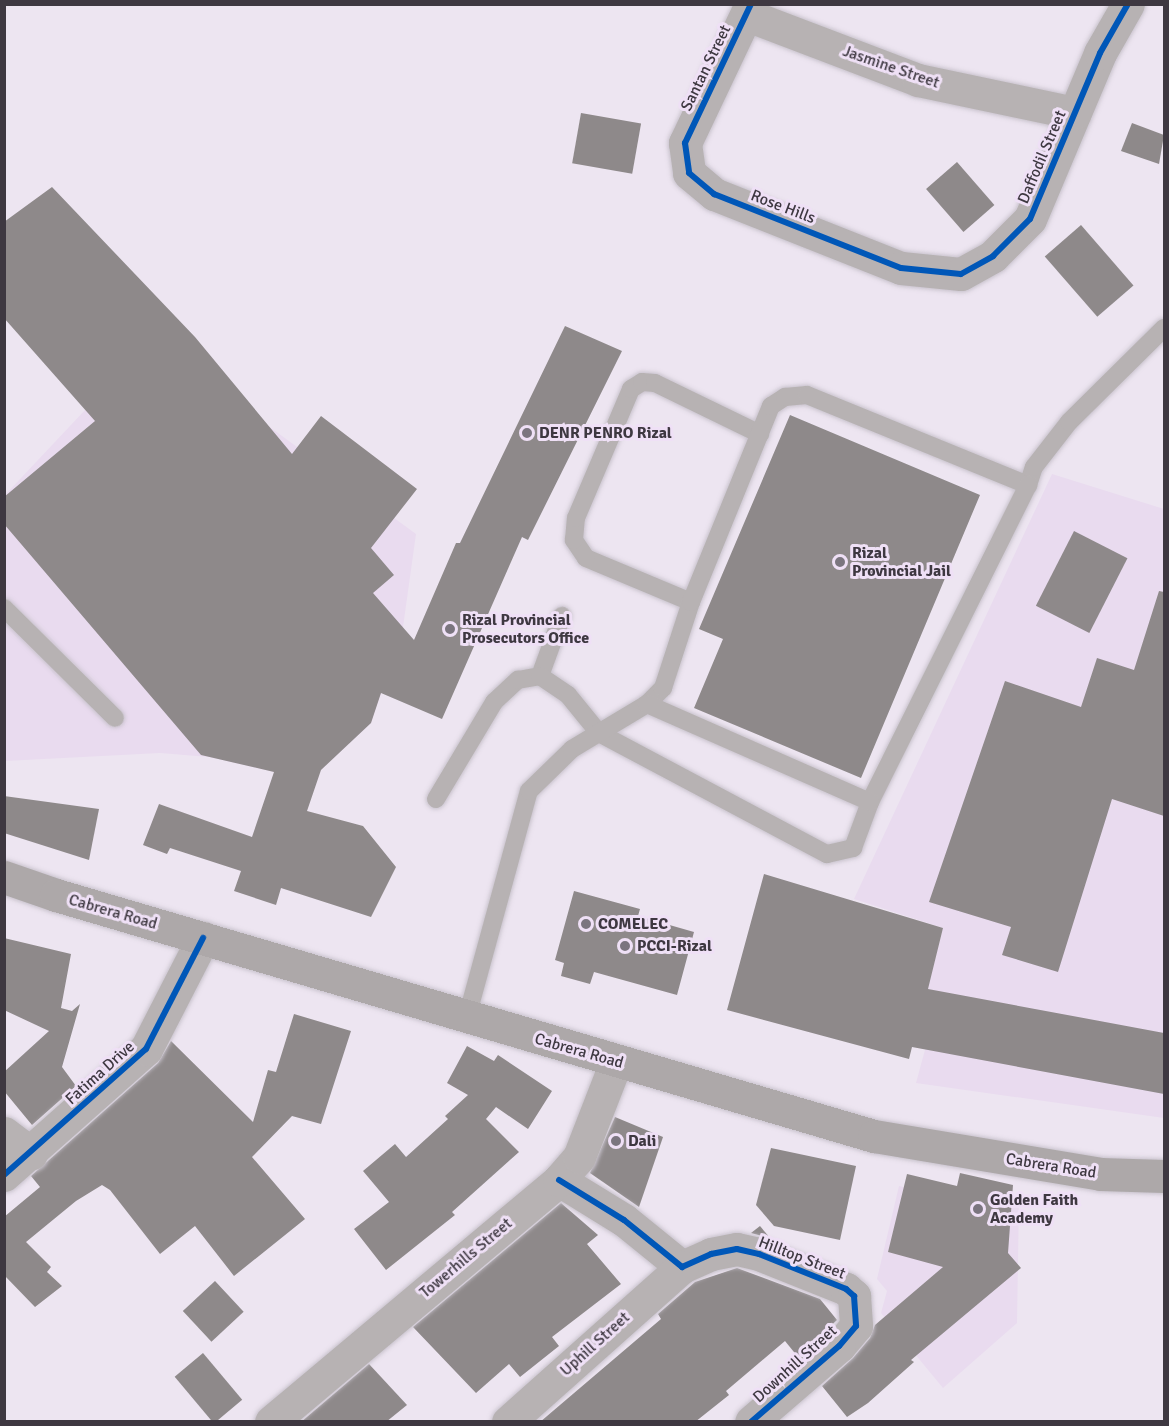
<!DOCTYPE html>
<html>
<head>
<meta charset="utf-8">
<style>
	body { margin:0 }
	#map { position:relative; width:1169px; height:1426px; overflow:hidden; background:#ede5f1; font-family:Signika,sans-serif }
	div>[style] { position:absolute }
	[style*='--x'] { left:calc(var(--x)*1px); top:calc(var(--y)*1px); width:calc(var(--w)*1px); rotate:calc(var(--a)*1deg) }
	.built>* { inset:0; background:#e9dbef }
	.building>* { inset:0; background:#8e898a; transform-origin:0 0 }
	.roads { filter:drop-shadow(0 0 2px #c9c3cd) drop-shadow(0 0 2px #c9c3cd) }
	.service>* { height:18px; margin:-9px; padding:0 9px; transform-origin:9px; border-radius:9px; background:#b7b2b3 }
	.minor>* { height:33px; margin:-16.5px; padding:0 16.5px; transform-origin:16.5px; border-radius:16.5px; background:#b7b2b3 }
	.secondary>* { height:33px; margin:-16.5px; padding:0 16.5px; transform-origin:16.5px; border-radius:16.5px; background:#ada8a9 }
	.cycleway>* { height:6px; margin:-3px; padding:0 3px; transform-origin:3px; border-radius:3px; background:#0057b8 }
	.dots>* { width:16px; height:16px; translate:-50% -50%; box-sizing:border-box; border:3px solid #efe0f6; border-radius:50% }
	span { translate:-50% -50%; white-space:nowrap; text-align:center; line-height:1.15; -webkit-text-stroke:6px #efe0f6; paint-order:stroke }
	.street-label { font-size:16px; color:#3e3841 }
	.poi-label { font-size:16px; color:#3e3841; font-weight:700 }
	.left { translate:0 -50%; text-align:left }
	.frame { position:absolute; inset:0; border:6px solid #3e3841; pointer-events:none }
</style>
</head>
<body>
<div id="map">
	<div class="built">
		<i style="clip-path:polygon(151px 340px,416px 534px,403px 627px,371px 723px,310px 780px,209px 757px,160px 753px,5px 761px,5px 495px)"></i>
		<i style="clip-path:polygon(1052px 474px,1164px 509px,1164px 1118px,916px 1083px,935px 1013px,923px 1008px,943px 928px,854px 899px)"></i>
		<i style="clip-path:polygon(899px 1186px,954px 1198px,956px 1189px,1019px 1199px,1017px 1323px,943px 1388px,881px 1313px,887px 1291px,877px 1279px)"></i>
	</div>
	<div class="building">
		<i style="left:581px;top:113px;width:61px;height:51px;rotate:10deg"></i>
		<i style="clip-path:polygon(1132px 123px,1164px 135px,1159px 164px,1121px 151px)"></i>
		<i style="left:957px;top:162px;width:57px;height:41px;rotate:49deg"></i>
		<i style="clip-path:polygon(52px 187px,195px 337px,292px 454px,321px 416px,417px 489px,371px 548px,394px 575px,373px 593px,414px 640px,456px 543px,460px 543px,565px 326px,622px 351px,528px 540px,522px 537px,442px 719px,381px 693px,371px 723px,321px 770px,307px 811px,363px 826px,396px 867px,371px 917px,281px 888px,276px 905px,234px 891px,241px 871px,170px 848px,167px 854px,143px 845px,159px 804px,252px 837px,274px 772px,201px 755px,4px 524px,4px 497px,95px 421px,4px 318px,4px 222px)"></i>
		<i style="left:1081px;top:225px;width:80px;height:48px;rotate:49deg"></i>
		<i style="clip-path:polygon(790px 415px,980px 495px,861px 778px,694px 708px,723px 639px,699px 629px)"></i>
		<i style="left:1074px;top:531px;width:60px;height:84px;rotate:27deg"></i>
		<i style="clip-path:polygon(1159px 591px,1164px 592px,1164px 816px,1112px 799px,1058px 972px,1002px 955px,1011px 927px,929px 902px,1005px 681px,1081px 707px,1097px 658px,1134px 670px)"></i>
		<i style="clip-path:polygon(4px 796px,99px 809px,89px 860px,4px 833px)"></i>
		<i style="clip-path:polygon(764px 874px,943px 928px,928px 989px,1164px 1033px,1164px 1094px,912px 1047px,909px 1059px,727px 1010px)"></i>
		<i style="clip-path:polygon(574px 891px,640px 909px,638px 916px,694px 932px,677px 995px,594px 972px,590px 984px,561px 976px,564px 963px,555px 960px)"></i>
		<i style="clip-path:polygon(4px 938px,71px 954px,61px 1008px,72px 1011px,80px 1004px,62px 1067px,76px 1086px,32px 1125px,4px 1091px,4px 1072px,49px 1031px,4px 1010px)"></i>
		<i style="clip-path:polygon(294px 1014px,351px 1031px,321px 1124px,292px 1116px,252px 1157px,305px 1219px,234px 1276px,195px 1226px,160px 1254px,110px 1190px,102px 1185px,76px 1201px,26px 1242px,51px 1267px,47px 1272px,62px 1286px,35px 1307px,4px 1275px,4px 1217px,40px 1187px,31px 1176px,158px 1063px,171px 1041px,253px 1122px,268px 1070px,276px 1072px)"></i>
		<i style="clip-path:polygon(467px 1046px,494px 1061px,498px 1055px,552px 1091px,528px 1129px,496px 1107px,486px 1119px,519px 1152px,452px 1212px,455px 1215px,386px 1270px,354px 1229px,389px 1202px,363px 1171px,395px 1144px,406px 1157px,448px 1119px,445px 1116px,468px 1095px,447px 1083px)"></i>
		<i style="clip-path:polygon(615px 1117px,663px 1137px,639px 1207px,590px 1173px)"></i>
		<i style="clip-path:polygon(771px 1148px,856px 1166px,840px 1240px,774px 1226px,756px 1205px)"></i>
		<i style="clip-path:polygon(960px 1173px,1013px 1185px,1008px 1253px,1021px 1268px,911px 1360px,914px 1362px,868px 1403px,847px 1417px,822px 1386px,853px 1358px,870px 1338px,875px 1325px,943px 1267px,888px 1252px,907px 1174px,957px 1186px)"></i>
		<i style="clip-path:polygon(561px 1203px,598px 1235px,587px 1244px,621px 1284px,552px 1337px,559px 1346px,520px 1377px,509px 1364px,476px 1393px,413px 1327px)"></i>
		<i style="clip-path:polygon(760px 1226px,770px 1238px,751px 1233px)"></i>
		<i style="clip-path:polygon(737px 1268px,820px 1299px,837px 1320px,798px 1357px,785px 1341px,726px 1391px,729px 1395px,695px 1422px,540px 1422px,661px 1319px,658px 1314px,695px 1282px)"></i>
		<i style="left:215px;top:1281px;width:42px;height:44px;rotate:47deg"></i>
		<i style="left:203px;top:1353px;width:61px;height:37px;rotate:50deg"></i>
		<i style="clip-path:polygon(369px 1364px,407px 1405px,386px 1422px,301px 1422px)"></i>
	</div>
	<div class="roads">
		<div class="service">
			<i style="--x:1028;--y:485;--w:19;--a:-72"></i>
			<i style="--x:1034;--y:467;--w:57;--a:-52.1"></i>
			<i style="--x:1069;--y:422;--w:134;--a:-44.7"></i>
			<i style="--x:691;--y:602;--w:114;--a:-157.3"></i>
			<i style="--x:586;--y:558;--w:22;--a:-124"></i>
			<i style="--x:574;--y:540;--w:22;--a:-85"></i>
			<i style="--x:576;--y:518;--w:140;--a:-66.9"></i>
			<i style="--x:631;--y:389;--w:13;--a:-32"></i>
			<i style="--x:642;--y:382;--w:13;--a:4"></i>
			<i style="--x:655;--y:383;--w:117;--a:25.9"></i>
			<i style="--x:4;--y:608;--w:156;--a:44.7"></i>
			<i style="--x:540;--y:676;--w:64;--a:-69.9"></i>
			<i style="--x:436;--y:799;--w:113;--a:-59.1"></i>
			<i style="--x:494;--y:702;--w:33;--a:-43"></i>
			<i style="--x:518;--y:680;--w:22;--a:-10"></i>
			<i style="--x:540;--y:676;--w:34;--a:34"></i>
			<i style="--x:568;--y:695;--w:49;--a:50.8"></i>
			<i style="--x:599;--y:733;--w:258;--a:28"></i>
			<i style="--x:827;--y:854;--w:27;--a:-13"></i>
			<i style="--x:853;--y:848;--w:49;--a:-69.7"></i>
			<i style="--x:467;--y:1017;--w:234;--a:-74.7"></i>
			<i style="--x:529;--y:791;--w:60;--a:-44.3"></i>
			<i style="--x:572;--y:749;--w:87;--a:-31"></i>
			<i style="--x:647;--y:704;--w:23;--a:-45"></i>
			<i style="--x:663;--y:688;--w:90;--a:-72"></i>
			<i style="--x:691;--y:602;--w:212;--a:-67.8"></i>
			<i style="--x:771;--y:406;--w:17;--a:-33"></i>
			<i style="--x:785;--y:397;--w:22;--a:-5"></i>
			<i style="--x:807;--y:395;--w:239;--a:22.2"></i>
			<i style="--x:1028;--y:485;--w:354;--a:116.5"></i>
			<i style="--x:870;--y:802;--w:244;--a:-156.3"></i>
		</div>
		<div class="minor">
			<i style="--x:751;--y:4;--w:154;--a:115.4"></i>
			<i style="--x:685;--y:143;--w:30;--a:82"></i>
			<i style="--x:689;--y:173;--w:33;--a:40"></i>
			<i style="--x:714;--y:194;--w:201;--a:21.6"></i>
			<i style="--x:901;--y:268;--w:60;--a:5.7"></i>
			<i style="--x:961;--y:274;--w:37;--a:-29"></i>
			<i style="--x:993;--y:256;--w:52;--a:-45"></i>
			<i style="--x:1030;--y:219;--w:180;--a:-67.1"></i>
			<i style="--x:1100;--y:53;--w:56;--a:-60.3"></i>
			<i style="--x:747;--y:15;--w:183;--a:20.8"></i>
			<i style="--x:918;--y:80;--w:160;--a:11.9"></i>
			<i style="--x:4;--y:1133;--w:34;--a:37"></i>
			<i style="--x:4;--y:1175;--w:190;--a:-41.6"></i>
			<i style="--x:146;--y:1049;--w:125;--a:-62.8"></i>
			<i style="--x:559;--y:1180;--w:76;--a:31.6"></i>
			<i style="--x:624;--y:1220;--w:75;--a:39"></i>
			<i style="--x:682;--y:1267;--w:32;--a:-24"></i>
			<i style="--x:711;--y:1254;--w:26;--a:-11"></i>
			<i style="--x:737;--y:1249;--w:23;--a:13"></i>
			<i style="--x:759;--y:1254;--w:94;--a:21.9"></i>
			<i style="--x:846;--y:1289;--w:11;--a:41"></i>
			<i style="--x:854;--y:1296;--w:30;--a:86"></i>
			<i style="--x:856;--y:1326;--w:26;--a:130"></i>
			<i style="--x:839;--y:1346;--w:116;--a:139.2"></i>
			<i style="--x:271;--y:1422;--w:376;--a:-40"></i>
			<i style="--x:559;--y:1180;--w:30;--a:-49"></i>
			<i style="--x:579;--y:1157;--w:102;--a:-68.7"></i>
			<i style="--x:508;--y:1422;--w:233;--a:-41.7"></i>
		</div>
		<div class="secondary">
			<i style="--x:4;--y:877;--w:55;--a:19.1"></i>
			<i style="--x:56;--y:895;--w:853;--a:16.42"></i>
			<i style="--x:874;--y:1136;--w:229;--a:9.5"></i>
			<i style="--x:1100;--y:1174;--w:64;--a:1.8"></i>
		</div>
	</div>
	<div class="cycleway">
		<i style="--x:751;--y:4;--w:154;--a:115.4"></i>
		<i style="--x:685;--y:143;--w:30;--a:82"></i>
		<i style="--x:689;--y:173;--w:33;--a:40"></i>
		<i style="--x:714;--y:194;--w:201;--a:21.6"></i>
		<i style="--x:901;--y:268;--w:60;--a:5.7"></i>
		<i style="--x:961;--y:274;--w:37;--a:-29"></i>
		<i style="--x:993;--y:256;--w:52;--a:-45"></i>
		<i style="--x:1030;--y:219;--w:180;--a:-67.1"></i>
		<i style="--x:1100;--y:53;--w:56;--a:-60.3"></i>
		<i style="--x:4;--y:1175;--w:190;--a:-41.6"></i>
		<i style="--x:146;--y:1049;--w:125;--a:-62.8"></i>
		<i style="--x:559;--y:1180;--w:76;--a:31.6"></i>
		<i style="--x:624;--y:1220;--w:75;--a:39"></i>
		<i style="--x:682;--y:1267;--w:32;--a:-24"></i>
		<i style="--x:711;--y:1254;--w:26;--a:-11"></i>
		<i style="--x:737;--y:1249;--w:23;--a:13"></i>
		<i style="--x:759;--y:1254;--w:94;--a:21.9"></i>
		<i style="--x:846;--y:1289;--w:11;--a:41"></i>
		<i style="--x:854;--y:1296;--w:30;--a:86"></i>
		<i style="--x:856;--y:1326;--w:26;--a:130"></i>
		<i style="--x:839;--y:1346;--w:116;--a:139.2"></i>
	</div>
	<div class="dots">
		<i style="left:527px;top:433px;background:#7b757f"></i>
		<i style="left:840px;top:562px;background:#7b757f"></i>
		<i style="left:450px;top:629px;background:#7b757f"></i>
		<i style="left:586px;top:924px;background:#7b757f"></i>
		<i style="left:625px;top:946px;background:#7b757f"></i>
		<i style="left:616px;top:1141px;background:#7b757f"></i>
		<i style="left:978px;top:1209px;background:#7b757f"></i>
	</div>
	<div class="street-label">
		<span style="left:891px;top:67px;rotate:19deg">Jasmine Street</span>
		<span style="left:706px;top:68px;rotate:-64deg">Santan Street</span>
		<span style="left:1042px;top:157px;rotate:-67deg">Daffodil Street</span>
		<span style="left:783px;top:207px;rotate:21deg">Rose Hills</span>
		<span style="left:113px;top:912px;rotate:16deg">Cabrera Road</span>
		<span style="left:579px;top:1051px;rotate:16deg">Cabrera Road</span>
		<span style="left:100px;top:1073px;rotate:-42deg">Fatima Drive</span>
		<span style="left:1051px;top:1166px;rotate:9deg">Cabrera Road</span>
		<span style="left:466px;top:1258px;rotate:-40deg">Towerhills Street</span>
		<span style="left:802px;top:1258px;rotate:21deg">Hilltop Street</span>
		<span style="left:595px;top:1344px;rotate:-42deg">Uphill Street</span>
		<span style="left:795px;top:1364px;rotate:-42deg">Downhill Street</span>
	</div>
	<div class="poi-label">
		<span class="left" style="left:539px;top:433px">DENR PENRO Rizal</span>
		<span class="left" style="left:852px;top:562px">Rizal<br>Provincial Jail</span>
		<span class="left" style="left:462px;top:629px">Rizal Provincial<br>Prosecutors Office</span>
		<span class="left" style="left:598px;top:924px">COMELEC</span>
		<span class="left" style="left:637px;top:946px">PCCI-Rizal</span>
		<span class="left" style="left:628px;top:1141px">Dali</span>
		<span class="left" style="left:990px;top:1209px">Golden Faith<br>Academy</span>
	</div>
	<div class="frame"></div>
</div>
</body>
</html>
